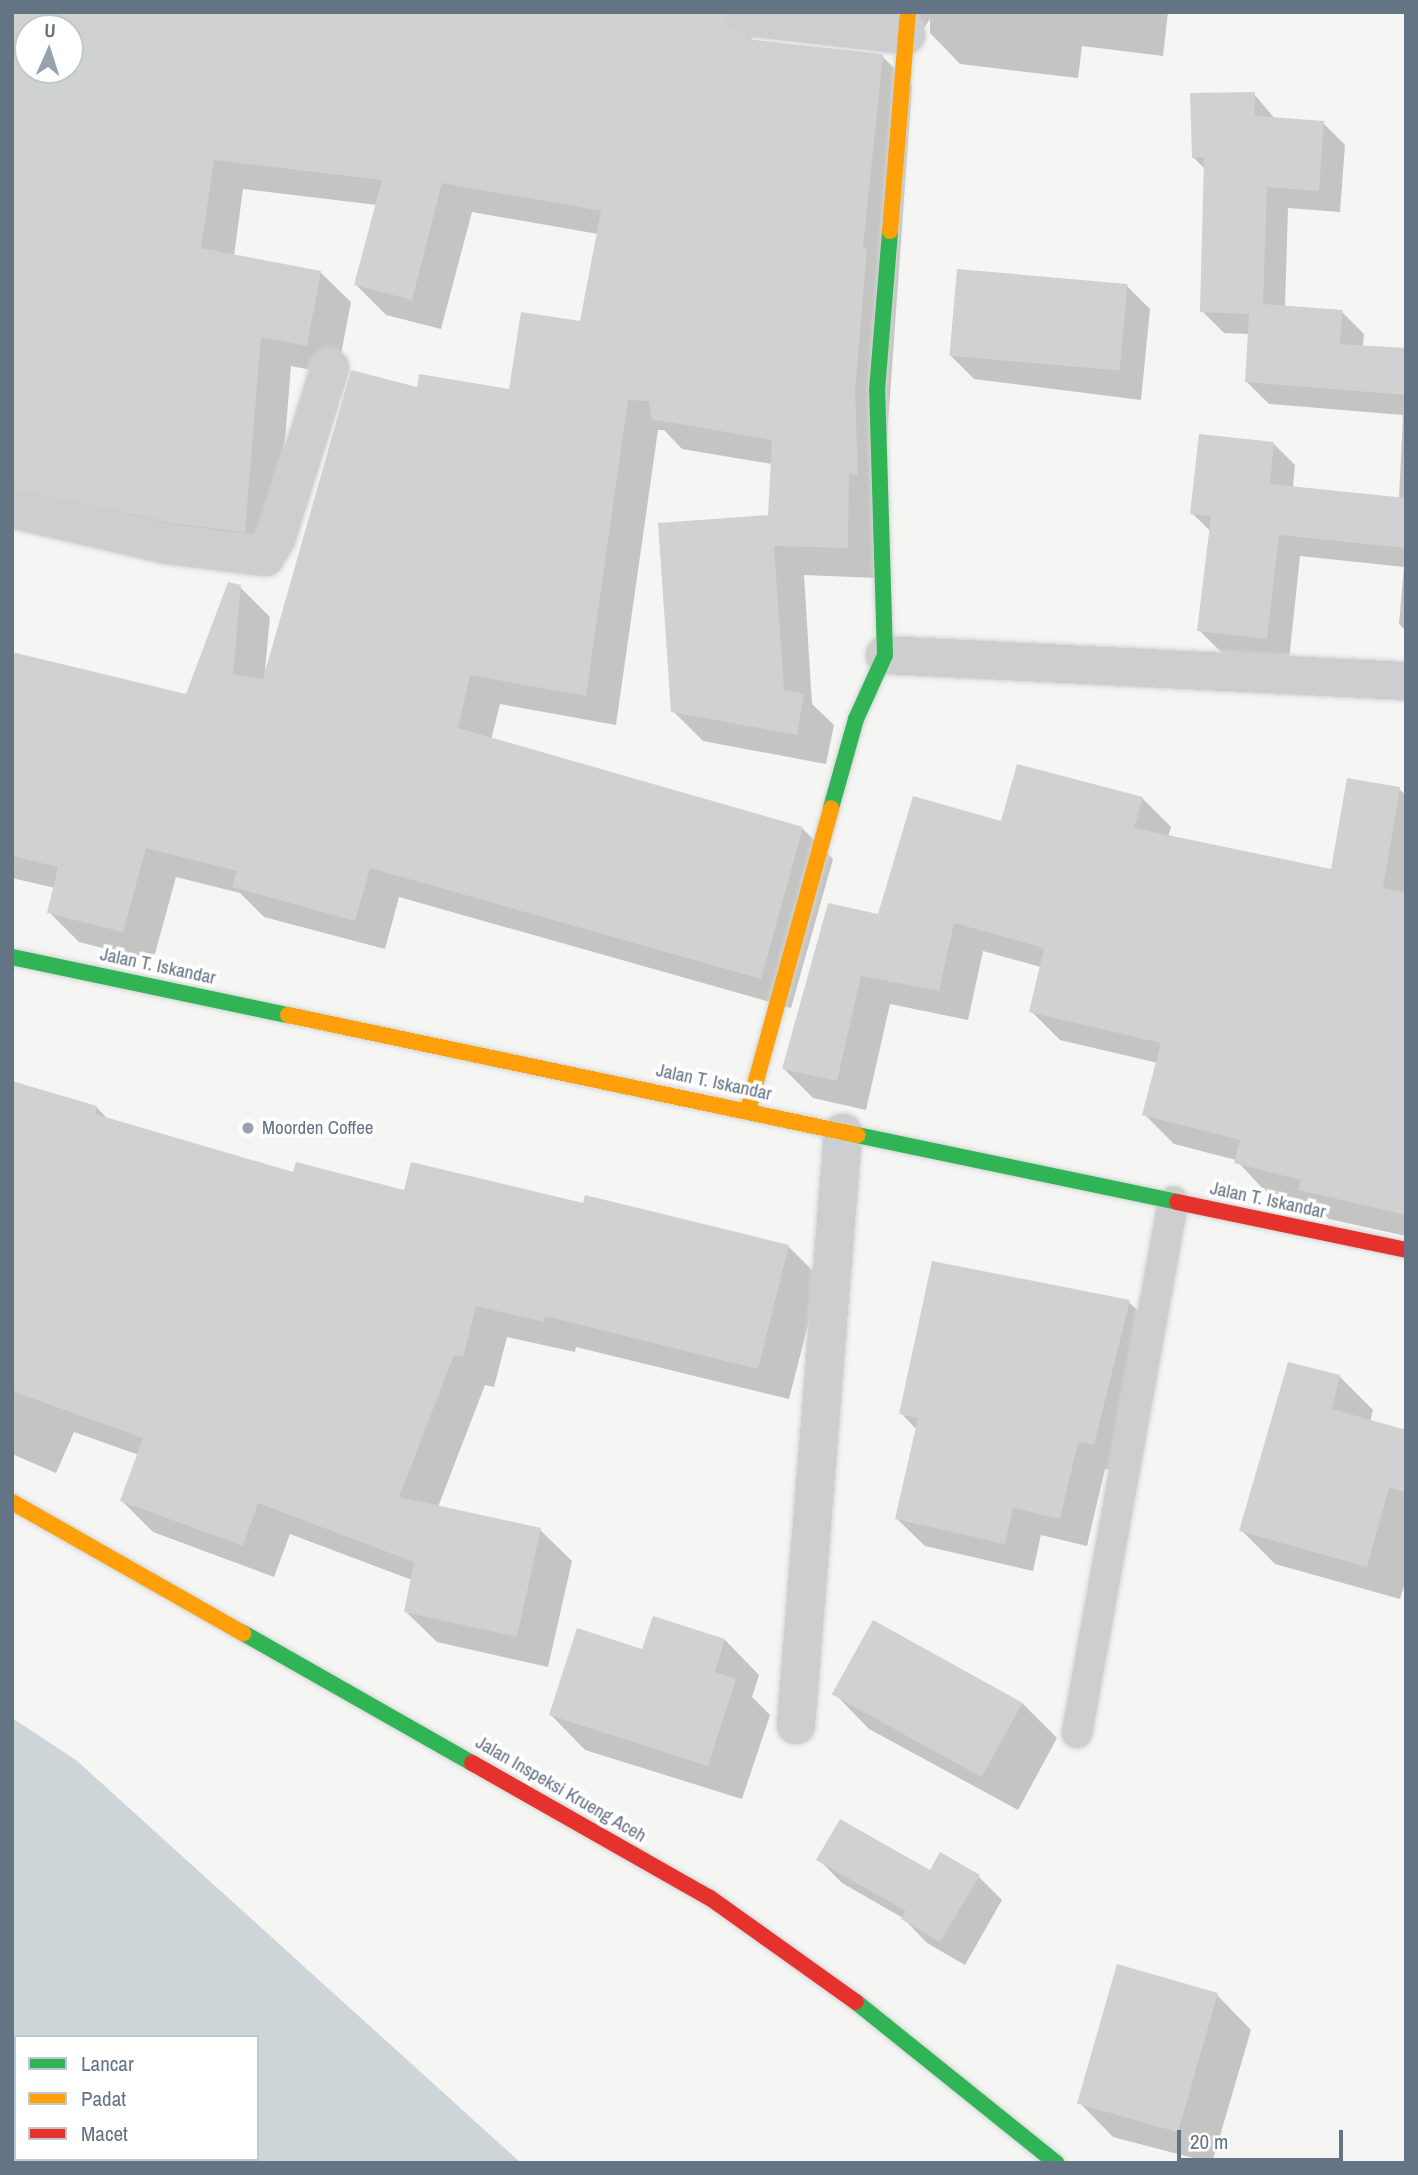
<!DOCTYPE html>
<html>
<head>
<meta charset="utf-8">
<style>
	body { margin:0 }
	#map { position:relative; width:1418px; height:2175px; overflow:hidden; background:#f5f6f4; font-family:"Archivo Narrow",sans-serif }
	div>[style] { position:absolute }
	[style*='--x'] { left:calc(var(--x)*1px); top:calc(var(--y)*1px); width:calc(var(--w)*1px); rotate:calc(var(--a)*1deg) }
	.water>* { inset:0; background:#cdd5d8 }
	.shadow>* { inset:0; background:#0003 }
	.building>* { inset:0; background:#d0d1d1; transform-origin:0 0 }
	.roads { filter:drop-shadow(0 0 2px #d2d4d4) drop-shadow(0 0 2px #d2d4d4) }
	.lane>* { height:30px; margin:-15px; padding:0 15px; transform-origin:15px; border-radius:15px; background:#cdcecf }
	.street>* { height:38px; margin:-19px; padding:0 19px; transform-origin:19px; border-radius:19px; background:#cdcecf }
	.fast>* { height:16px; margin:-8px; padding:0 8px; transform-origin:8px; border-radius:8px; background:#30b455 }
	.slow>* { height:16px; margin:-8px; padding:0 8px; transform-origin:8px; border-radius:8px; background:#ff9f0a }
	.jam>* { height:16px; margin:-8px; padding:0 8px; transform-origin:8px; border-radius:8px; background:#e5322d }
	.dots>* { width:19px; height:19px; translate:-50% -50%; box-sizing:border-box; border:4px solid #fff; border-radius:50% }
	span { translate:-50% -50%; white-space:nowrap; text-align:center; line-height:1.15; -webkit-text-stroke:7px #fff; paint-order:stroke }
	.street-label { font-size:19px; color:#657485 }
	.poi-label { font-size:19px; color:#657485 }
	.left { translate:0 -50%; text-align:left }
	.frame { position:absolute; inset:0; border:14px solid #657485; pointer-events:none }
	.legend { position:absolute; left:14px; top:2035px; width:245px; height:126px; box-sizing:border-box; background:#fff; border:2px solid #c1c7ce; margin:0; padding:9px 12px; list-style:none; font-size:21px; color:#657485 }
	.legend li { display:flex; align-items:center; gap:14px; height:35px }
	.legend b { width:35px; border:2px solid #c1c7ce }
	.north { position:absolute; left:14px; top:14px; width:70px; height:70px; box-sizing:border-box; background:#fff; border:2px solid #c1c7ce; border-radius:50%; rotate:3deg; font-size:19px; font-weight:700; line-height:28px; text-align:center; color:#657485 }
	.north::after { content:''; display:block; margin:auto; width:24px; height:32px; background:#97a2ac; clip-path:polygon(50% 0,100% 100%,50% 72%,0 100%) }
	.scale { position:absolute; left:1177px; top:2130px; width:166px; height:32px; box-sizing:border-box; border:4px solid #657485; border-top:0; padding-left:9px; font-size:21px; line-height:24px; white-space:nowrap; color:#657485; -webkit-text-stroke:5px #fff; paint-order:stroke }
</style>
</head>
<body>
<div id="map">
	<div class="water">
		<i style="clip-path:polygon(evenodd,12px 1718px,76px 1760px,521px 2163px,12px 2163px,12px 1718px,16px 2037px,257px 2037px,257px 2159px,16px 2159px,16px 2037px)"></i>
	</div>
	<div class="shadow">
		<i style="clip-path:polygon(evenodd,12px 12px,1168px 12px,1163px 56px,1082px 46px,1078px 78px,960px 64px,930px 33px,930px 19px,916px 40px,751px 36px,752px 41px,882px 56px,912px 86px,877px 578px,804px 575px,812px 704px,834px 725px,826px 764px,703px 741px,673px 711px,769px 516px,772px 464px,682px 449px,664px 430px,658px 430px,616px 725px,500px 704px,491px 740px,803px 829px,833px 859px,791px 1008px,399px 897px,385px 949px,264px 917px,240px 893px,176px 877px,153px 961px,79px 942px,49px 912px,55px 888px,12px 878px,12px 654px,187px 696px,240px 587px,270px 617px,265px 671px,418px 389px,511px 391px,582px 323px,598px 234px,472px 212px,441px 329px,386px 315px,356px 285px,377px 205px,243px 189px,234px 256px,320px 272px,351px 302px,337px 375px,291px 366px,275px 562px,12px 511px,12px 12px,28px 28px,70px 28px,70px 70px,28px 70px,28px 28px)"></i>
		<i style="clip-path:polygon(1254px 94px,1276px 120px,1323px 123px,1345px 145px,1340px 212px,1288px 208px,1285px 307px,1342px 312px,1364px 334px,1363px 347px,1406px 349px,1406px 631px,1399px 624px,1404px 567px,1300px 556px,1289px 660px,1221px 652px,1199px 630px,1211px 532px,1192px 513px,1273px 443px,1295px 465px,1293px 488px,1399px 499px,1403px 415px,1269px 404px,1247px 382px,1249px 334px,1224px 333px,1202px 311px,1205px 169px,1193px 157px)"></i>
		<i style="clip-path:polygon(1126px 285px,1150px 309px,1141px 400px,974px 379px,950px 355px)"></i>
		<i style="clip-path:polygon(1399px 789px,1406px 795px,1406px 1236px,1329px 1219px,1315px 1205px,1265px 1191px,1236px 1160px,1174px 1144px,1144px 1114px,1158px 1063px,1060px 1040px,1031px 1011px,1041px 967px,983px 951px,968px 1020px,890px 1004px,866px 1110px,813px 1098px,784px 1069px,879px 916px,1002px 823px,1142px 798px,1171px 827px,1168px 837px,1333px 871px)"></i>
		<i style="clip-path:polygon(12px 1083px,97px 1108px,108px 1119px,294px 1174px,405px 1193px,584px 1205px,788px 1246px,820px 1278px,789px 1399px,576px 1347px,575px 1352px,507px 1337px,494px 1387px,485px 1385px,438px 1507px,540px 1530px,572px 1561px,548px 1667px,437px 1642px,405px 1611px,412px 1580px,290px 1534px,274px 1577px,153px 1532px,122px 1501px,139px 1455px,74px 1432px,56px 1473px,12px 1454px)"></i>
		<i style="clip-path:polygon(1129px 1302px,1157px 1330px,1122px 1472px,1105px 1469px,1087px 1546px,1041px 1535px,1033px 1571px,925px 1546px,897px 1519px,917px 1430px,901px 1413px)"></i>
		<i style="clip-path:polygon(1339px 1376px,1373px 1410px,1370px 1422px,1406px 1431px,1406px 1580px,1400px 1599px,1275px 1564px,1241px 1530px)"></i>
		<i style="clip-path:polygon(874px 1622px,1022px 1703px,1057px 1738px,1018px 1810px,869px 1729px,835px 1694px)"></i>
		<i style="clip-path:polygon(725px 1640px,759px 1675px,752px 1697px,770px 1715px,742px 1799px,585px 1750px,551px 1715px,643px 1651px)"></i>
		<i style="clip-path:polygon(818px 1859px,978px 1876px,1002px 1900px,965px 1965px,927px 1943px,903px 1918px,842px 1883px)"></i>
		<i style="clip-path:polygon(1217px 1995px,1251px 2030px,1212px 2163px,1113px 2137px,1079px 2102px)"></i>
	</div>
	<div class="building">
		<i style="clip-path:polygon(evenodd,12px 12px,722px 12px,728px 27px,746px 39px,883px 54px,863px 248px,867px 249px,855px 391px,858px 475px,849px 474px,848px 548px,774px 546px,784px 690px,804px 694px,797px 735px,671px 712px,658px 523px,768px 515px,772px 440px,651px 419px,649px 401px,628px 400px,586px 696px,470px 675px,458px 728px,803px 827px,761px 979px,370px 868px,355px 921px,232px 887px,237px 871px,146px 848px,123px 932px,47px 913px,58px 867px,12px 856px,12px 652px,186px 694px,228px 582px,241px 585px,233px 674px,263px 679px,351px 370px,417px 387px,419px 374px,509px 389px,521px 312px,580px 321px,601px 211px,442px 183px,412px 300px,354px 285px,382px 180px,214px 160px,201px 248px,321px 271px,307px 346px,261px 337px,245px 532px,172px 523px,12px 488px,12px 12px,28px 28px,70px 28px,70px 70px,28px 70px,28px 28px)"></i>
		<i style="clip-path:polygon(1255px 92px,1255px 116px,1324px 121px,1319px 191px,1267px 187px,1263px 304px,1343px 310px,1340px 344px,1406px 348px,1406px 395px,1245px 382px,1249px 314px,1200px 312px,1204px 157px,1192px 158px,1190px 93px)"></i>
		<i style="left:957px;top:269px;width:171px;height:87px;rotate:5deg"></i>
		<i style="clip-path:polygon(1199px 434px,1274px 442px,1270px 484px,1406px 498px,1406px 548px,1279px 535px,1267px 639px,1197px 631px,1211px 516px,1190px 514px)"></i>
		<i style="clip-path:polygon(1017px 764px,1143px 797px,1134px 828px,1331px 869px,1347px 778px,1400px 787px,1383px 888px,1406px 892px,1406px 1215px,1298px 1190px,1301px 1180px,1234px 1163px,1240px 1140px,1142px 1115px,1161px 1043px,1029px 1012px,1044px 948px,954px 923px,939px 991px,861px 976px,837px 1081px,782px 1069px,828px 903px,878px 914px,913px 796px,1001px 821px)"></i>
		<i style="clip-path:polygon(12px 1081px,97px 1106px,95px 1114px,293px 1172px,296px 1162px,404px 1190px,411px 1162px,583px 1203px,585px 1195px,789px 1245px,758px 1369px,545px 1316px,544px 1322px,476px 1306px,463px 1357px,454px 1355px,399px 1497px,541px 1528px,517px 1637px,404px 1612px,414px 1562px,258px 1503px,243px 1546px,120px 1501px,143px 1438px,12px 1391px)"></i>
		<i style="clip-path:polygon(932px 1261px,1130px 1300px,1094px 1445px,1078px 1442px,1060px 1519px,1013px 1508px,1005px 1544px,895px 1519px,918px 1418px,899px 1414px)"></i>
		<i style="clip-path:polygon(1288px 1362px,1340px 1375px,1332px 1409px,1406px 1430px,1406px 1492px,1389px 1488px,1367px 1567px,1239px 1531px)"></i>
		<i style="clip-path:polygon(653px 1616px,725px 1639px,715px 1672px,736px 1679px,708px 1766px,549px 1715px,577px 1628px,642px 1649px)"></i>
		<i style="left:873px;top:1620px;width:171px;height:85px;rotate:29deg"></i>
		<i style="clip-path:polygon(840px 1819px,930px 1870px,940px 1852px,980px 1875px,940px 1942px,901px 1919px,906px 1911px,816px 1860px)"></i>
		<i style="left:1117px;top:1964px;width:105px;height:145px;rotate:16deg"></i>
	</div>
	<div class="roads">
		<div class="lane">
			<i style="--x:1077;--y:1733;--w:540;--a:-79.75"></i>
		</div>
		<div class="street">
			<i style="--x:743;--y:12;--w:7;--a:45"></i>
			<i style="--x:748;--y:17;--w:159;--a:6.5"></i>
			<i style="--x:12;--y:509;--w:160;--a:13"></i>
			<i style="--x:168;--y:545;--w:98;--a:7.1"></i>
			<i style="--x:265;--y:557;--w:21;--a:-59"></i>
			<i style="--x:276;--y:539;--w:179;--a:-72.5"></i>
			<i style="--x:885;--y:655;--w:522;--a:2.86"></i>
			<i style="--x:796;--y:1725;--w:594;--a:-85.46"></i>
		</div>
		<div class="fast">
			<i style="--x:831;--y:808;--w:92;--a:-74.3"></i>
			<i style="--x:856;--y:719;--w:70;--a:-65.6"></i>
			<i style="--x:885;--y:655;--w:265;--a:-91.7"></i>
			<i style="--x:877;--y:390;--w:160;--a:-85.3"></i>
			<i style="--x:12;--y:957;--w:282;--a:11.9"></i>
			<i style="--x:857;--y:1135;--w:327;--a:11.8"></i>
			<i style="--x:243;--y:1633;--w:263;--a:29.6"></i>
			<i style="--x:856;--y:2002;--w:257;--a:38.8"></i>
		</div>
		<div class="slow">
			<i style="--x:890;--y:231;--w:220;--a:-85.3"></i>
			<i style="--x:288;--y:1015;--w:582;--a:11.91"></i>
			<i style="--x:748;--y:1110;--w:313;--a:-74.6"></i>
			<i style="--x:12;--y:1502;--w:266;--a:29.6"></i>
		</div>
		<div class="jam">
			<i style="--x:1177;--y:1202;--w:234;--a:11.8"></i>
			<i style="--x:472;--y:1763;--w:274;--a:29.6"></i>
			<i style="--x:710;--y:1898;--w:179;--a:35.5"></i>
		</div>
	</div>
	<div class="dots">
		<i style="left:248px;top:1128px;background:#97a2ac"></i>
	</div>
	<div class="street-label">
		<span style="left:158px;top:966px;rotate:12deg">Jalan T. Iskandar</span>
		<span style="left:714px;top:1082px;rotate:12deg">Jalan T. Iskandar</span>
		<span style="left:1268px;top:1200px;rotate:12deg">Jalan T. Iskandar</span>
		<span style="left:561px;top:1789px;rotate:30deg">Jalan Inspeksi Krueng Aceh</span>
	</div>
	<div class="poi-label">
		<span class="left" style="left:262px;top:1128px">Moorden Coffee</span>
	</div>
	<div class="frame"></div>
	<ul class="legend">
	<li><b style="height:9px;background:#30b455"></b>Lancar</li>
	<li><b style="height:9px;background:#ff9f0a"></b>Padat</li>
	<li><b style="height:9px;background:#e5322d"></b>Macet</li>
	</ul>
	<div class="north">U</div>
	<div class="scale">20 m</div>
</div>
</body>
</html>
